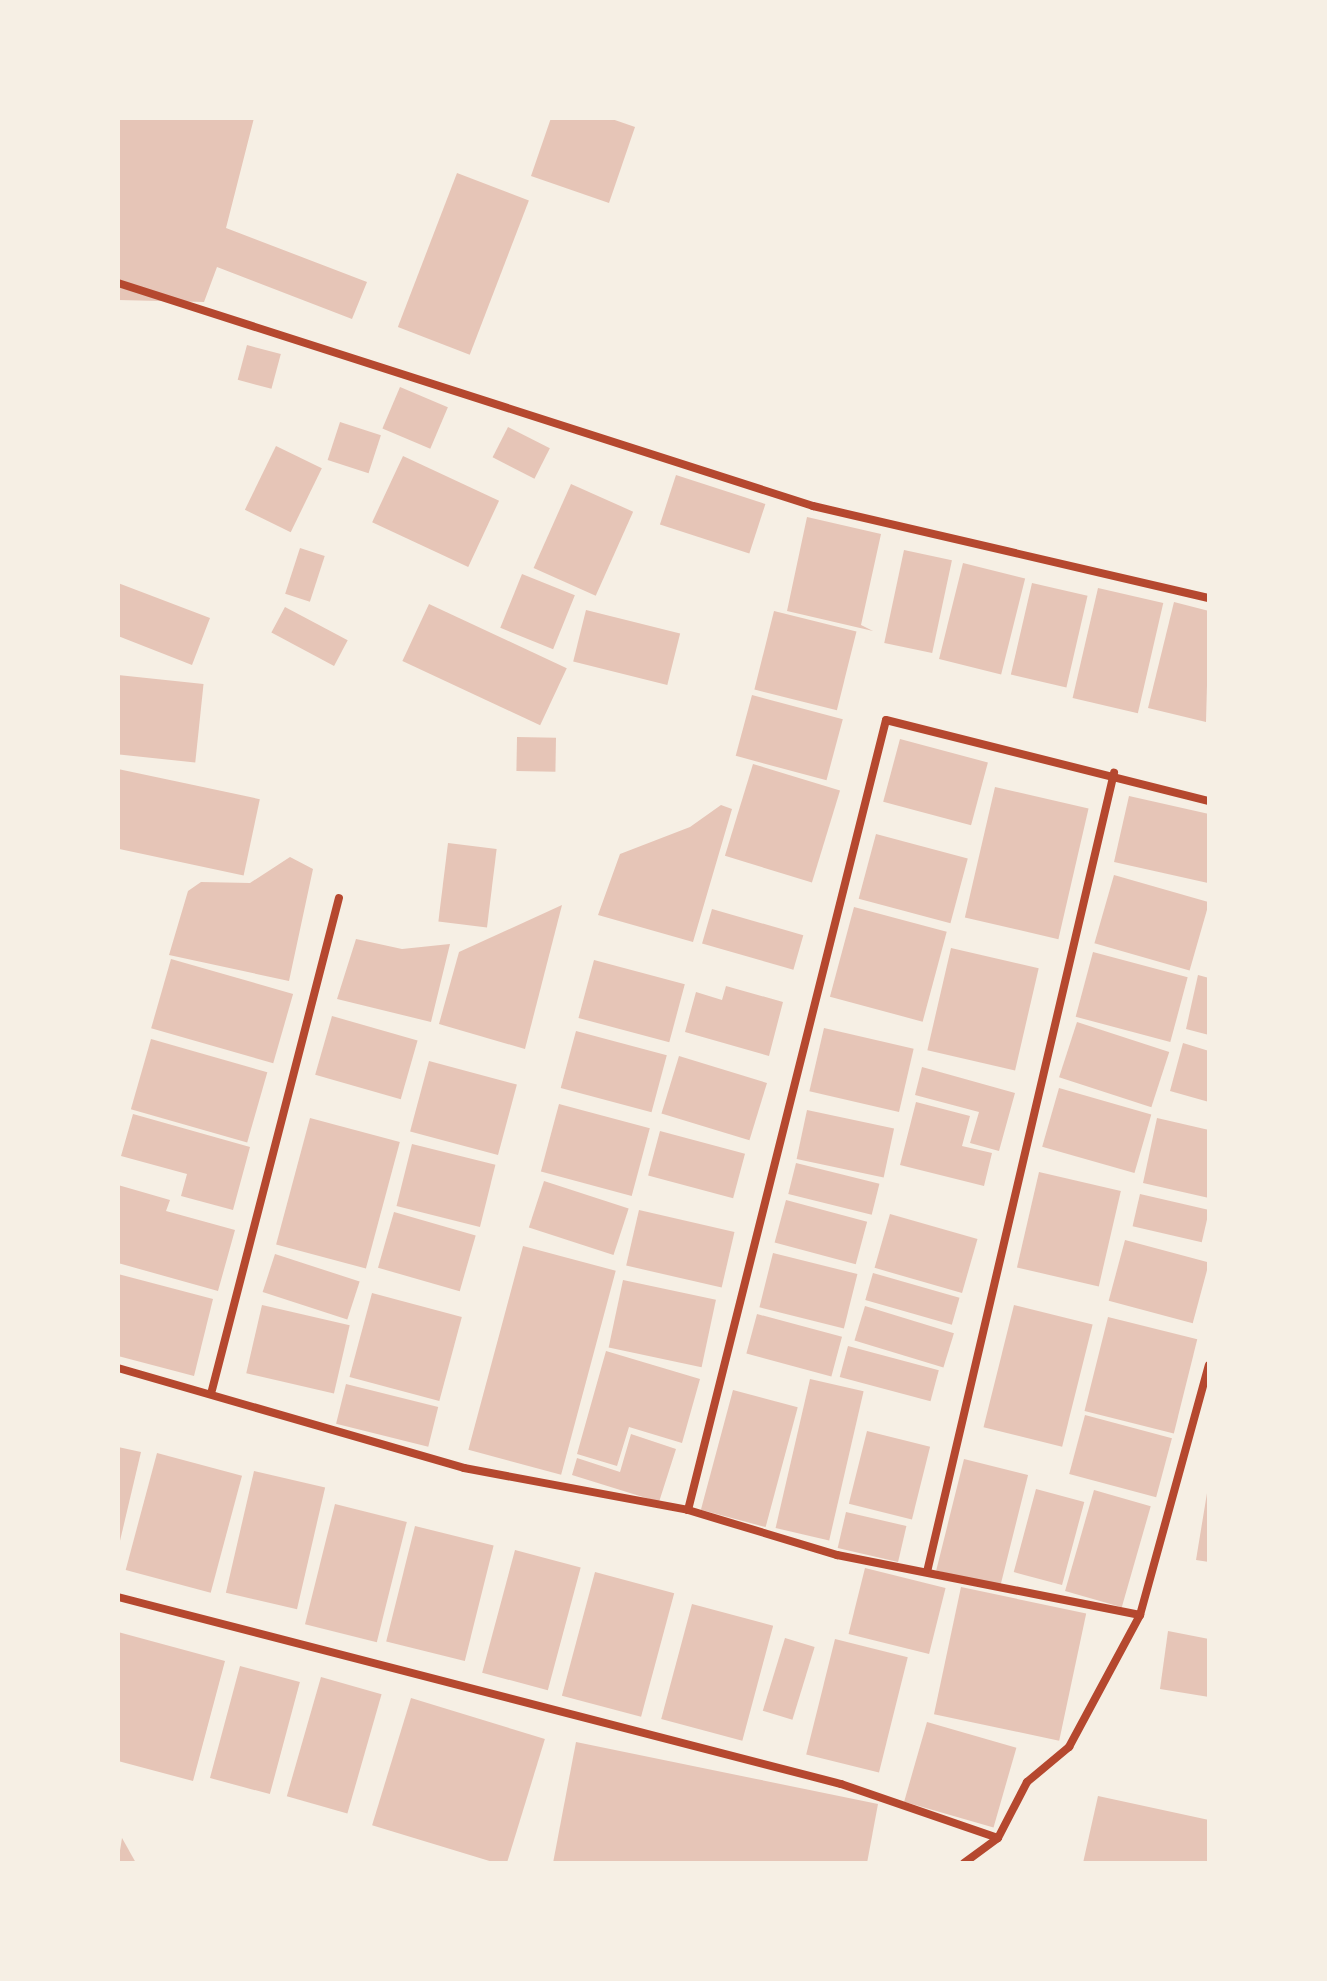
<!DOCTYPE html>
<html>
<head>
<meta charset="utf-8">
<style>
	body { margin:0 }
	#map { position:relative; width:1327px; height:1981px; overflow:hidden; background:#f6efe4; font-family:"Fira Sans",sans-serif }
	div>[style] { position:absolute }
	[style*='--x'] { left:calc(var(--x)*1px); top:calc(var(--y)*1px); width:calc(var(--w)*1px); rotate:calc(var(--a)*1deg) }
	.building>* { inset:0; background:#e6c5b7; transform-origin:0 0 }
	.minor>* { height:8px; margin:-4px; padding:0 4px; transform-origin:4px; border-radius:4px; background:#b5482f }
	span { translate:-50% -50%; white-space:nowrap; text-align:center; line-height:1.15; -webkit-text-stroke:6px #f6efe4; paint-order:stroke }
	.frame { position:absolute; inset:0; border:120px solid #f6efe4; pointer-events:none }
</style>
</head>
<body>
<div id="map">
	<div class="building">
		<i style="clip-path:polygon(118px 118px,254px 118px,226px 228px,367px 282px,352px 319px,217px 267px,204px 302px,118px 300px)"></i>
		<i style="clip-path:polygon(551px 118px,609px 118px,635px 127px,609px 203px,531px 176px)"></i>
		<i style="left:457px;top:173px;width:77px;height:165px;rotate:21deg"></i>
		<i style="left:247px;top:345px;width:35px;height:36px;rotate:15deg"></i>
		<i style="left:400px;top:387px;width:52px;height:45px;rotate:23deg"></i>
		<i style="left:340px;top:422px;width:43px;height:40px;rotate:18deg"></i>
		<i style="left:508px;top:427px;width:47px;height:34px;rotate:27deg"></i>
		<i style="left:276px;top:446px;width:51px;height:71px;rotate:26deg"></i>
		<i style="left:403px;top:456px;width:106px;height:73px;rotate:25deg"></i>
		<i style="left:676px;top:475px;width:94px;height:52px;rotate:18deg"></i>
		<i style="left:571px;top:484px;width:68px;height:92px;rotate:24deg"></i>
		<i style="clip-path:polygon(807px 517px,881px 534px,861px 625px,873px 631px,787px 611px)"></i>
		<i style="left:300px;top:548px;width:26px;height:48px;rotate:18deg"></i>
		<i style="left:904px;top:550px;width:49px;height:95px;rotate:12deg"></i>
		<i style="left:963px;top:563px;width:64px;height:99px;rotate:14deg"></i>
		<i style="left:522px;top:574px;width:57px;height:58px;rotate:22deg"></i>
		<i style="clip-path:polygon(118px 583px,210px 618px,192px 665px,118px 636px)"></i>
		<i style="left:1032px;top:583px;width:57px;height:94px;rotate:13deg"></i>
		<i style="left:1098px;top:588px;width:67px;height:113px;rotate:13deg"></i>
		<i style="clip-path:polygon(1174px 602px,1209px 611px,1206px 722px,1148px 708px)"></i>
		<i style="left:429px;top:604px;width:152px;height:63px;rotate:25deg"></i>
		<i style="left:285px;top:607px;width:71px;height:29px;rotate:28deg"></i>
		<i style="left:586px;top:610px;width:97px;height:53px;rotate:14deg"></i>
		<i style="left:774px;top:611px;width:85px;height:81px;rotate:14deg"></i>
		<i style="left:118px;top:675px;width:86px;height:79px;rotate:6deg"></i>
		<i style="left:752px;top:695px;width:94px;height:63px;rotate:15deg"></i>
		<i style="left:517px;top:737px;width:39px;height:34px;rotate:1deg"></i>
		<i style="left:900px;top:739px;width:91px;height:65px;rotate:15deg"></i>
		<i style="left:753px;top:764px;width:91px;height:96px;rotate:17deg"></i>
		<i style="left:118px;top:769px;width:145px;height:78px;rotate:12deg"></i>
		<i style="left:995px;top:787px;width:96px;height:134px;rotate:13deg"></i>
		<i style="clip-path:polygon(1129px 796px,1209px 814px,1208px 883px,1114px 862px)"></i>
		<i style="clip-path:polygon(721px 805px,732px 809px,693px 942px,598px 915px,620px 854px,690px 827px)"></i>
		<i style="left:876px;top:834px;width:95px;height:67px;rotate:15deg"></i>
		<i style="left:448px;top:843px;width:49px;height:79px;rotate:7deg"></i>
		<i style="clip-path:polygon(290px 857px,313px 869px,289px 981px,169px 955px,188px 891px,201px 882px,250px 883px)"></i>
		<i style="left:1114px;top:875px;width:99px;height:71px;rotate:16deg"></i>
		<i style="clip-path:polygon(562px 905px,525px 1049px,439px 1024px,459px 952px)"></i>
		<i style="left:854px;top:907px;width:96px;height:93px;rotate:15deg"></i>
		<i style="left:712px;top:909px;width:95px;height:36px;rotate:16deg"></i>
		<i style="clip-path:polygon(356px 939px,402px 949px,450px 944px,431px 1022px,337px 999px)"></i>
		<i style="left:951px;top:948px;width:90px;height:105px;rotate:13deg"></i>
		<i style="left:1093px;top:952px;width:98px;height:67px;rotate:15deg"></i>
		<i style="left:171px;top:959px;width:127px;height:72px;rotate:16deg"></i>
		<i style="left:594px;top:960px;width:94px;height:60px;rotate:15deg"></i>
		<i style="clip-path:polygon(1198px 975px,1209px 978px,1209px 1035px,1186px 1029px)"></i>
		<i style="clip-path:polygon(726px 986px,783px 1002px,769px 1056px,685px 1032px,696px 992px,722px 1000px)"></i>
		<i style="left:332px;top:1016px;width:89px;height:61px;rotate:16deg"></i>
		<i style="left:1077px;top:1022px;width:97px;height:58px;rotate:18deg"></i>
		<i style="left:824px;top:1028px;width:92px;height:65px;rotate:13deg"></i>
		<i style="left:576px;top:1031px;width:94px;height:59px;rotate:15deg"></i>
		<i style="left:151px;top:1039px;width:121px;height:73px;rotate:16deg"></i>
		<i style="clip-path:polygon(1183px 1043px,1209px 1051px,1209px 1102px,1170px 1091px)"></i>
		<i style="left:679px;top:1056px;width:92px;height:60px;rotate:17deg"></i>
		<i style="left:429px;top:1061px;width:91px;height:73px;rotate:15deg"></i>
		<i style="clip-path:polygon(922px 1067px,1015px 1093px,999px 1151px,970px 1143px,979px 1112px,915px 1095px)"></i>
		<i style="left:1059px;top:1088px;width:96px;height:61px;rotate:16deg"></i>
		<i style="clip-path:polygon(916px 1102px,970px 1116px,962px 1146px,992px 1153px,984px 1186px,900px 1165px)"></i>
		<i style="left:559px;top:1104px;width:94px;height:70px;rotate:15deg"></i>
		<i style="left:807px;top:1110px;width:89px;height:50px;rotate:12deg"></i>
		<i style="clip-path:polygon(133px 1114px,250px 1147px,233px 1210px,181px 1196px,187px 1174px,121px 1156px)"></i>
		<i style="left:310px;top:1118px;width:93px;height:131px;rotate:15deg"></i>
		<i style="clip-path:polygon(1157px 1118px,1209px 1130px,1209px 1198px,1143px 1183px)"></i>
		<i style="left:660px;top:1131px;width:88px;height:46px;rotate:15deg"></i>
		<i style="left:412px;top:1144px;width:86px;height:64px;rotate:14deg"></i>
		<i style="left:796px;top:1163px;width:86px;height:32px;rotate:14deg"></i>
		<i style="left:1039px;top:1172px;width:84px;height:98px;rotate:13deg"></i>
		<i style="left:544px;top:1181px;width:89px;height:49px;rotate:18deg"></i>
		<i style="clip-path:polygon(118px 1185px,170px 1200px,166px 1211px,235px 1230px,218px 1291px,118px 1263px)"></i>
		<i style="left:1140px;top:1194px;width:71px;height:33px;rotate:13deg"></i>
		<i style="left:786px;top:1200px;width:84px;height:44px;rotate:15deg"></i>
		<i style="left:639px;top:1210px;width:98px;height:57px;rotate:13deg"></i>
		<i style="left:394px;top:1212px;width:85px;height:58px;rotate:16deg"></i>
		<i style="left:890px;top:1214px;width:91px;height:56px;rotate:16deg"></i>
		<i style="left:1125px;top:1240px;width:87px;height:63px;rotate:15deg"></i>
		<i style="left:523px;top:1246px;width:96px;height:211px;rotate:15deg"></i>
		<i style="left:773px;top:1253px;width:87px;height:56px;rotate:14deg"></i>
		<i style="left:275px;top:1254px;width:89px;height:40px;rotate:18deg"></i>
		<i style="left:873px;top:1273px;width:90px;height:28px;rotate:16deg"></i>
		<i style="clip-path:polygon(118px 1274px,213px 1299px,194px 1376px,118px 1356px)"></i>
		<i style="left:623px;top:1280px;width:95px;height:69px;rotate:12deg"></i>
		<i style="left:372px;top:1293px;width:93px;height:87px;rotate:15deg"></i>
		<i style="left:262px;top:1305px;width:90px;height:70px;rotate:13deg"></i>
		<i style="left:1014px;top:1305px;width:81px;height:126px;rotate:14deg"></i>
		<i style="left:865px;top:1306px;width:93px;height:36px;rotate:17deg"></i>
		<i style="left:757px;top:1314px;width:88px;height:41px;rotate:15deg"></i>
		<i style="left:1108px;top:1317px;width:92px;height:97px;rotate:14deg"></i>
		<i style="left:848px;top:1346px;width:94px;height:32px;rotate:15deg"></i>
		<i style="clip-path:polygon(606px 1351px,700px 1379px,682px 1443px,629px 1427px,617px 1466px,577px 1454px)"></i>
		<i style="left:810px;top:1379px;width:55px;height:153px;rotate:13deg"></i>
		<i style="left:346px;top:1384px;width:95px;height:41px;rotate:14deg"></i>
		<i style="left:733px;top:1390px;width:67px;height:124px;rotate:15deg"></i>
		<i style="left:1085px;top:1415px;width:90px;height:61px;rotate:15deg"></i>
		<i style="left:867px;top:1431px;width:65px;height:75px;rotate:14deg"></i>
		<i style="clip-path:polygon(631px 1434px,676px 1449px,659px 1502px,572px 1475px,577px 1458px,620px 1472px)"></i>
		<i style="clip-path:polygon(118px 1447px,141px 1452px,119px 1545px,118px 1545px)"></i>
		<i style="left:157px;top:1453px;width:88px;height:121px;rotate:15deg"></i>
		<i style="left:964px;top:1459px;width:66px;height:115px;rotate:14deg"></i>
		<i style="left:254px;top:1471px;width:73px;height:125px;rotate:13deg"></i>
		<i style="clip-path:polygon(1209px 1481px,1209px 1562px,1196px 1560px)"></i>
		<i style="left:1036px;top:1489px;width:50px;height:86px;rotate:15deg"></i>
		<i style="left:1094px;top:1490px;width:59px;height:105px;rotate:16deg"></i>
		<i style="left:335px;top:1504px;width:74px;height:124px;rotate:14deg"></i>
		<i style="left:846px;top:1512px;width:62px;height:37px;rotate:13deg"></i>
		<i style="left:415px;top:1526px;width:81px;height:119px;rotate:14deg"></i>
		<i style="left:515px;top:1550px;width:68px;height:127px;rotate:15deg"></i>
		<i style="left:865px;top:1568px;width:83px;height:68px;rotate:14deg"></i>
		<i style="left:595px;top:1572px;width:82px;height:128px;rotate:15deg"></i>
		<i style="left:961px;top:1587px;width:128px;height:130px;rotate:12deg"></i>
		<i style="left:692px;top:1604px;width:84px;height:119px;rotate:15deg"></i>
		<i style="clip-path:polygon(1168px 1631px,1209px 1639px,1209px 1697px,1160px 1689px)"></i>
		<i style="clip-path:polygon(118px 1632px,225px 1661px,193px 1781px,118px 1761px)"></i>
		<i style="left:785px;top:1638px;width:31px;height:76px;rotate:17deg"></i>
		<i style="left:835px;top:1639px;width:75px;height:119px;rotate:14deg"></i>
		<i style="left:240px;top:1666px;width:62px;height:116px;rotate:15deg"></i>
		<i style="left:321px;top:1677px;width:63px;height:124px;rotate:16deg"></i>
		<i style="left:411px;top:1698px;width:140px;height:133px;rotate:17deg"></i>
		<i style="left:927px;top:1722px;width:93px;height:83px;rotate:16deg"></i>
		<i style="clip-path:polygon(576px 1742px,878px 1804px,867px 1863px,553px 1863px)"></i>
		<i style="clip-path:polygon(1098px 1796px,1209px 1820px,1209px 1863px,1083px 1863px)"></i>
		<i style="clip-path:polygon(122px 1838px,136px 1863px,118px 1863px)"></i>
	</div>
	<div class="minor">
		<i style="--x:118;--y:283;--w:730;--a:17.79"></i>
		<i style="--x:813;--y:506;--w:407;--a:13.1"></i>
		<i style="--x:118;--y:1368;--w:360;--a:16.1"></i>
		<i style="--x:464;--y:1468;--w:228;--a:10.6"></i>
		<i style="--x:688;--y:1510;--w:156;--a:16.8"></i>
		<i style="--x:837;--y:1555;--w:309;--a:11.2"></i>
		<i style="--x:212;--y:1390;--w:508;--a:-75.53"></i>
		<i style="--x:688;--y:1510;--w:814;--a:-75.93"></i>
		<i style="--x:886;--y:720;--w:333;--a:14.1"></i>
		<i style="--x:927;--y:1572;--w:821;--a:-76.83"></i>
		<i style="--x:118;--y:1597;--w:747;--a:14.5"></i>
		<i style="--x:841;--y:1784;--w:166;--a:19"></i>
		<i style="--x:964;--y:1863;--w:42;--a:-36.3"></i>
		<i style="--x:998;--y:1838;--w:63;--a:-62.6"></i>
		<i style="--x:1027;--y:1782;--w:55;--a:-39.8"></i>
		<i style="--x:1069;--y:1747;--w:150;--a:-61.7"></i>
		<i style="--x:1140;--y:1615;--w:259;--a:-74.6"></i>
	</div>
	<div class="frame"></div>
</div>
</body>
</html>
